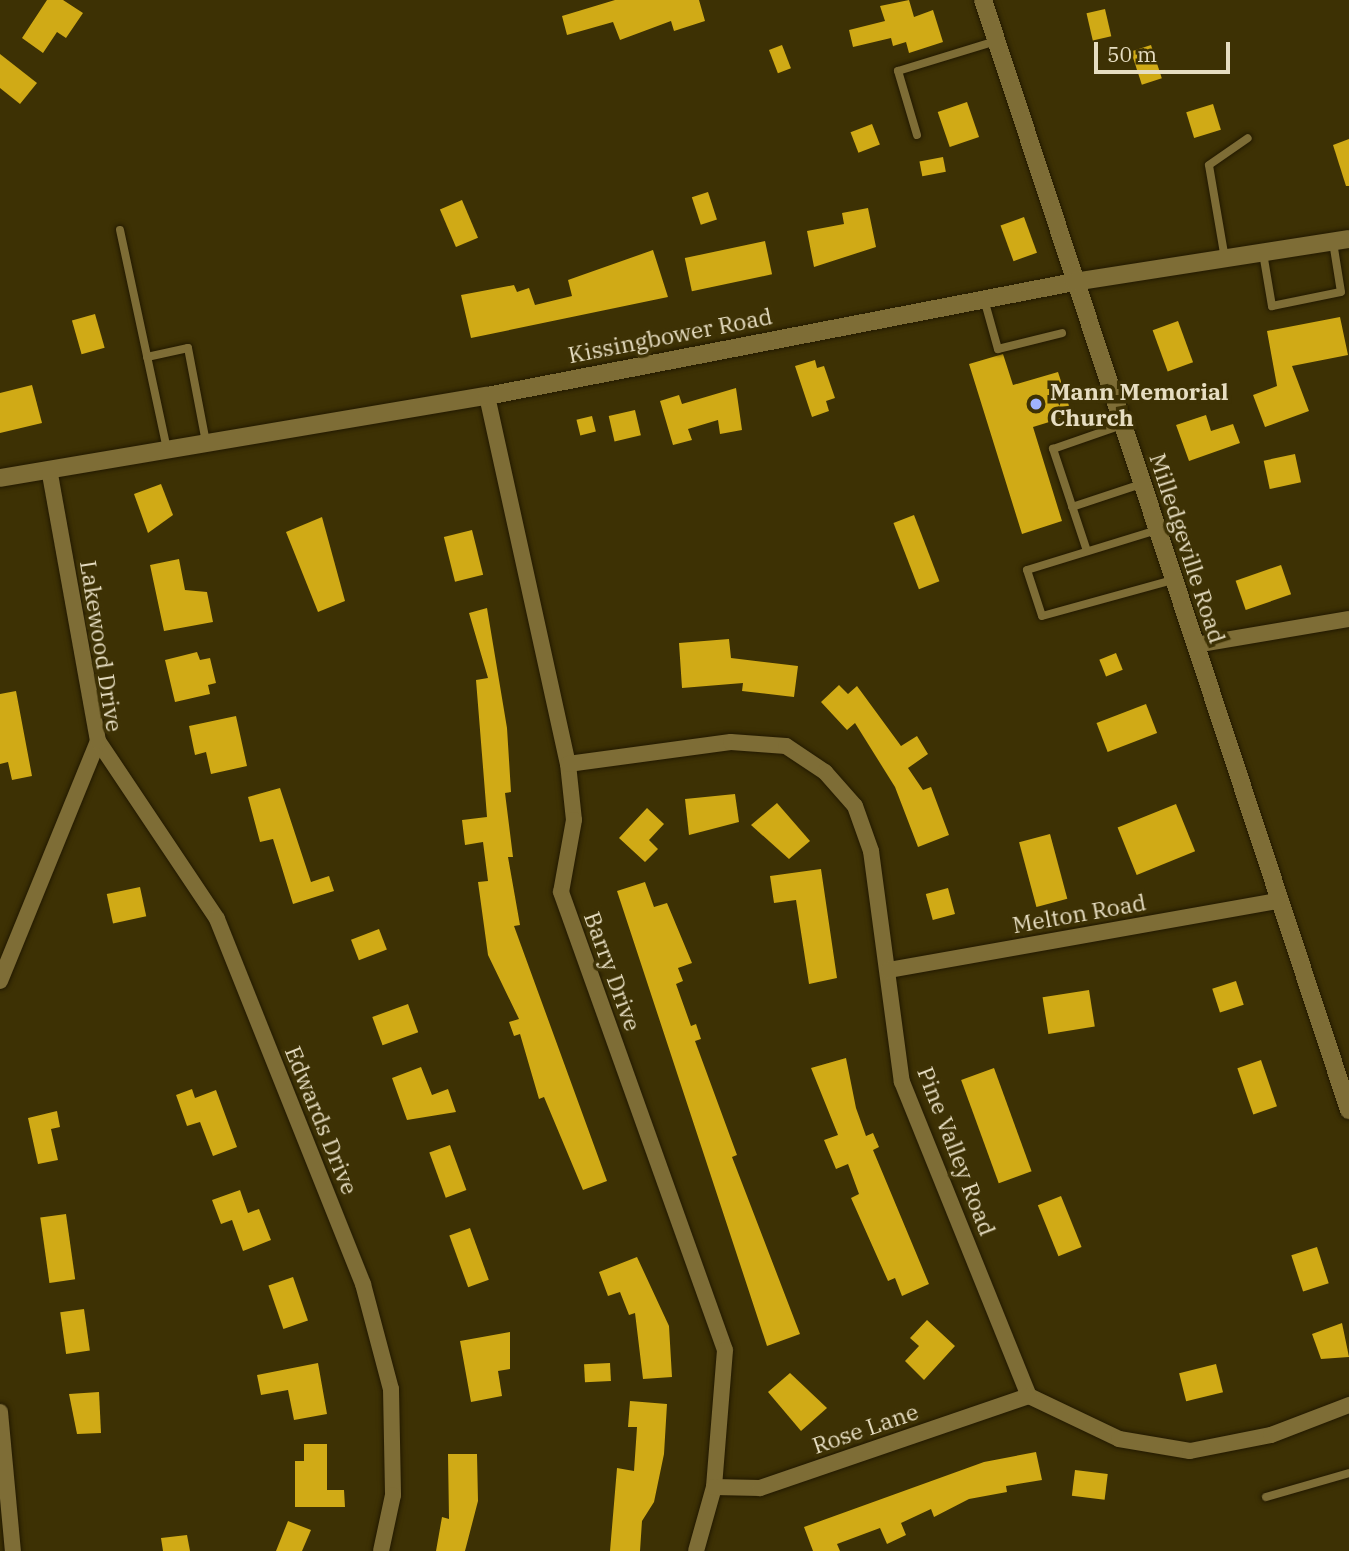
<!DOCTYPE html>
<html>
<head>
<meta charset="utf-8">
<style>
	body { margin:0 }
	#map { position:relative; width:1349px; height:1551px; overflow:hidden; background:#3d3104; font-family:"IBM Plex Serif",serif }
	div>[style] { position:absolute }
	[style*='--x'] { left:calc(var(--x)*1px); top:calc(var(--y)*1px); width:calc(var(--w)*1px); rotate:calc(var(--a)*1deg) }
	.building>* { inset:0; background:#d0aa16; transform-origin:0 0 }
	.roads { filter:drop-shadow(0 0 2px #221900) drop-shadow(0 0 2px #221900) }
	.service>* { height:8px; margin:-4px; padding:0 4px; transform-origin:4px; border-radius:4px; background:#7e6d36 }
	.minor>* { height:16px; margin:-8px; padding:0 8px; transform-origin:8px; border-radius:8px; background:#7e6d36 }
	.tertiary>* { height:18px; margin:-9px; padding:0 9px; transform-origin:9px; border-radius:9px; background:#7e6d36 }
	.dots>* { width:19px; height:19px; translate:-50% -50%; box-sizing:border-box; border:4px solid #3d3104; border-radius:50% }
	span { translate:-50% -50%; white-space:nowrap; text-align:center; line-height:1.15; -webkit-text-stroke:7px #3d3104; paint-order:stroke }
	.street-label { font-size:23px; color:#e6ddc1 }
	.poi-label { font-size:23px; color:#e6ddc1; font-weight:700 }
	.left { translate:0 -50%; text-align:left }
	.scale { position:absolute; left:1094px; top:42px; width:136px; height:32px; box-sizing:border-box; border:4px solid #e6ddc1; border-top:0; padding-left:9px; font-size:21px; line-height:24px; white-space:nowrap; color:#e6ddc1; -webkit-text-stroke:5px #3d3104; paint-order:stroke }
</style>
</head>
<body>
<div id="map">
	<div class="building">
		<i style="clip-path:polygon(47px 0,63px 0,83px 13px,66px 38px,57px 32px,43px 53px,22px 38px)"></i>
		<i style="clip-path:polygon(615px 0,699px 0,705px 21px,674px 31px,671px 21px,620px 40px,613px 22px,567px 35px,562px 16px)"></i>
		<i style="clip-path:polygon(909px 0,914px 17px,933px 10px,943px 42px,909px 53px,906px 42px,893px 46px,891px 38px,853px 47px,849px 30px,885px 21px,880px 6px)"></i>
		<i style="left:1105px;top:9px;width:28px;height:19px;rotate:77deg"></i>
		<i style="left:782px;top:45px;width:25px;height:14px;rotate:69deg"></i>
		<i style="left:1151px;top:45px;width:35px;height:21px;rotate:72deg"></i>
		<i style="clip-path:polygon(0 54px,37px 83px,20px 104px,0 88px)"></i>
		<i style="left:967px;top:102px;width:37px;height:31px;rotate:71deg"></i>
		<i style="left:1213px;top:104px;width:27px;height:28px;rotate:73deg"></i>
		<i style="left:872px;top:124px;width:22px;height:23px;rotate:69deg"></i>
		<i style="clip-path:polygon(1349px 139px,1349px 186px,1346px 186px,1333px 145px)"></i>
		<i style="left:943px;top:157px;width:15px;height:24px;rotate:79deg"></i>
		<i style="left:708px;top:192px;width:29px;height:17px;rotate:72deg"></i>
		<i style="left:462px;top:200px;width:41px;height:24px;rotate:67deg"></i>
		<i style="clip-path:polygon(868px 208px,876px 247px,814px 267px,807px 231px,844px 224px,842px 213px)"></i>
		<i style="left:1024px;top:217px;width:38px;height:25px;rotate:70deg"></i>
		<i style="left:765px;top:241px;width:34px;height:82px;rotate:78deg"></i>
		<i style="clip-path:polygon(653px 250px,668px 297px,471px 338px,461px 295px,514px 285px,517px 292px,529px 288px,535px 305px,572px 296px,568px 280px)"></i>
		<i style="left:95px;top:314px;width:35px;height:24px;rotate:74deg"></i>
		<i style="clip-path:polygon(1340px 317px,1348px 355px,1292px 366px,1309px 411px,1265px 427px,1253px 395px,1277px 386px,1267px 331px)"></i>
		<i style="left:1178px;top:321px;width:44px;height:27px;rotate:70deg"></i>
		<i style="clip-path:polygon(1003px 354px,1013px 385px,1058px 372px,1072px 415px,1033px 427px,1062px 521px,1022px 534px,969px 364px)"></i>
		<i style="clip-path:polygon(815px 360px,817px 368px,824px 366px,835px 398px,826px 401px,829px 411px,812px 417px,795px 366px)"></i>
		<i style="clip-path:polygon(32px 385px,42px 423px,0 433px,0 393px)"></i>
		<i style="clip-path:polygon(736px 388px,742px 430px,720px 434px,718px 420px,688px 429px,692px 440px,673px 445px,660px 401px,679px 395px,682px 404px)"></i>
		<i style="left:635px;top:410px;width:26px;height:27px;rotate:77deg"></i>
		<i style="clip-path:polygon(1206px 415px,1211px 431px,1233px 424px,1240px 443px,1189px 461px,1176px 425px)"></i>
		<i style="left:592px;top:416px;width:16px;height:16px;rotate:76deg"></i>
		<i style="left:1295px;top:454px;width:29px;height:32px;rotate:78deg"></i>
		<i style="clip-path:polygon(161px 484px,173px 515px,148px 533px,134px 494px)"></i>
		<i style="left:914px;top:515px;width:71px;height:22px;rotate:69deg"></i>
		<i style="clip-path:polygon(322px 517px,345px 601px,318px 612px,286px 532px)"></i>
		<i style="left:472px;top:530px;width:46px;height:29px;rotate:76deg"></i>
		<i style="clip-path:polygon(179px 559px,185px 590px,207px 592px,213px 622px,164px 631px,150px 565px)"></i>
		<i style="left:1281px;top:565px;width:31px;height:48px;rotate:71deg"></i>
		<i style="clip-path:polygon(487px 608px,507px 728px,511px 792px,505px 793px,513px 857px,508px 857px,520px 925px,514px 926px,607px 1181px,583px 1190px,544px 1097px,539px 1099px,520px 1034px,514px 1036px,509px 1022px,519px 1019px,488px 955px,478px 882px,488px 881px,483px 842px,465px 845px,462px 820px,487px 817px,476px 680px,488px 678px,469px 613px)"></i>
		<i style="clip-path:polygon(729px 639px,731px 658px,798px 666px,794px 697px,742px 691px,743px 683px,682px 688px,679px 643px)"></i>
		<i style="clip-path:polygon(197px 652px,200px 660px,210px 658px,216px 683px,208px 685px,210px 694px,175px 702px,165px 660px)"></i>
		<i style="left:1116px;top:653px;width:18px;height:18px;rotate:68deg"></i>
		<i style="clip-path:polygon(839px 685px,848px 694px,857px 686px,901px 746px,917px 736px,928px 754px,908px 768px,923px 790px,931px 787px,949px 835px,918px 847px,895px 787px,855px 723px,847px 730px,821px 702px)"></i>
		<i style="clip-path:polygon(16px 691px,32px 776px,12px 780px,8px 762px,0 764px,0 694px)"></i>
		<i style="left:1146px;top:704px;width:31px;height:53px;rotate:69deg"></i>
		<i style="clip-path:polygon(236px 716px,247px 766px,211px 774px,206px 752px,195px 755px,189px 726px)"></i>
		<i style="clip-path:polygon(280px 788px,311px 882px,329px 876px,334px 891px,293px 904px,273px 839px,260px 842px,248px 797px)"></i>
		<i style="clip-path:polygon(735px 794px,739px 822px,689px 835px,685px 799px)"></i>
		<i style="clip-path:polygon(777px 803px,810px 841px,789px 859px,751px 825px)"></i>
		<i style="left:1176px;top:804px;width:51px;height:63px;rotate:68deg"></i>
		<i style="clip-path:polygon(647px 808px,664px 824px,649px 840px,658px 849px,645px 862px,619px 838px)"></i>
		<i style="left:1050px;top:834px;width:67px;height:32px;rotate:75deg"></i>
		<i style="clip-path:polygon(821px 869px,837px 978px,809px 984px,796px 900px,774px 903px,770px 876px)"></i>
		<i style="clip-path:polygon(645px 882px,654px 907px,667px 903px,692px 963px,678px 968px,683px 981px,676px 984px,691px 1026px,696px 1024px,701px 1039px,695px 1041px,737px 1155px,732px 1157px,800px 1334px,767px 1346px,617px 891px)"></i>
		<i style="left:140px;top:887px;width:30px;height:34px;rotate:78deg"></i>
		<i style="left:948px;top:888px;width:27px;height:23px;rotate:75deg"></i>
		<i style="left:379px;top:929px;width:22px;height:30px;rotate:69deg"></i>
		<i style="left:1236px;top:981px;width:25px;height:25px;rotate:72deg"></i>
		<i style="left:1089px;top:990px;width:37px;height:47px;rotate:81deg"></i>
		<i style="left:408px;top:1004px;width:30px;height:38px;rotate:70deg"></i>
		<i style="clip-path:polygon(846px 1058px,856px 1108px,866px 1136px,873px 1133px,879px 1147px,873px 1150px,929px 1284px,902px 1296px,895px 1278px,888px 1281px,851px 1198px,859px 1194px,848px 1164px,836px 1169px,824px 1140px,838px 1135px,811px 1068px)"></i>
		<i style="left:1261px;top:1060px;width:49px;height:25px;rotate:71deg"></i>
		<i style="clip-path:polygon(421px 1067px,432px 1095px,448px 1089px,456px 1112px,407px 1120px,392px 1078px)"></i>
		<i style="left:994px;top:1068px;width:110px;height:35px;rotate:70deg"></i>
		<i style="clip-path:polygon(192px 1089px,195px 1098px,216px 1090px,237px 1147px,213px 1156px,200px 1122px,187px 1126px,176px 1095px)"></i>
		<i style="clip-path:polygon(57px 1111px,60px 1127px,51px 1129px,58px 1160px,38px 1164px,28px 1118px)"></i>
		<i style="left:450px;top:1145px;width:48px;height:22px;rotate:70deg"></i>
		<i style="clip-path:polygon(240px 1190px,248px 1213px,259px 1209px,271px 1240px,243px 1251px,232px 1220px,221px 1224px,212px 1200px)"></i>
		<i style="left:1061px;top:1196px;width:55px;height:25px;rotate:68deg"></i>
		<i style="left:66px;top:1214px;width:66px;height:26px;rotate:82deg"></i>
		<i style="left:470px;top:1228px;width:55px;height:22px;rotate:70deg"></i>
		<i style="left:1317px;top:1247px;width:38px;height:27px;rotate:72deg"></i>
		<i style="clip-path:polygon(637px 1257px,669px 1326px,672px 1377px,643px 1379px,635px 1313px,629px 1315px,620px 1292px,608px 1296px,599px 1272px)"></i>
		<i style="left:293px;top:1277px;width:46px;height:26px;rotate:71deg"></i>
		<i style="left:84px;top:1309px;width:42px;height:24px;rotate:82deg"></i>
		<i style="clip-path:polygon(927px 1320px,955px 1346px,924px 1380px,905px 1361px,919px 1346px,910px 1338px)"></i>
		<i style="clip-path:polygon(1342px 1323px,1349px 1357px,1321px 1359px,1312px 1334px)"></i>
		<i style="clip-path:polygon(510px 1332px,510px 1369px,498px 1371px,502px 1396px,471px 1402px,460px 1341px)"></i>
		<i style="clip-path:polygon(318px 1363px,327px 1414px,294px 1420px,288px 1390px,261px 1395px,257px 1375px)"></i>
		<i style="left:610px;top:1363px;width:18px;height:26px;rotate:87deg"></i>
		<i style="left:1216px;top:1364px;width:29px;height:38px;rotate:76deg"></i>
		<i style="clip-path:polygon(790px 1373px,827px 1408px,801px 1431px,768px 1392px)"></i>
		<i style="clip-path:polygon(99px 1392px,101px 1433px,77px 1434px,69px 1394px)"></i>
		<i style="clip-path:polygon(630px 1401px,667px 1404px,664px 1454px,654px 1502px,642px 1521px,640px 1551px,610px 1551px,617px 1468px,634px 1471px,637px 1427px,628px 1427px)"></i>
		<i style="clip-path:polygon(304px 1444px,327px 1444px,327px 1490px,344px 1490px,345px 1507px,295px 1507px,295px 1461px,304px 1461px)"></i>
		<i style="clip-path:polygon(1036px 1452px,1042px 1480px,1006px 1486px,1007px 1492px,969px 1499px,934px 1517px,931px 1509px,901px 1523px,906px 1535px,887px 1544px,880px 1528px,837px 1544px,840px 1551px,813px 1551px,804px 1527px,984px 1462px)"></i>
		<i style="clip-path:polygon(448px 1454px,477px 1454px,478px 1501px,465px 1551px,436px 1551px,442px 1517px,449px 1519px)"></i>
		<i style="left:1075px;top:1470px;width:33px;height:26px;rotate:7deg"></i>
		<i style="clip-path:polygon(288px 1521px,311px 1530px,302px 1551px,276px 1551px)"></i>
		<i style="clip-path:polygon(187px 1535px,190px 1551px,163px 1551px,161px 1538px)"></i>
	</div>
	<div class="roads">
		<div class="service">
			<i style="--x:917;--y:135;--w:67;--a:-106.5"></i>
			<i style="--x:898;--y:71;--w:102;--a:-17"></i>
			<i style="--x:120;--y:230;--w:225;--a:77.9"></i>
			<i style="--x:1263;--y:253;--w:54;--a:80.4"></i>
			<i style="--x:1272;--y:306;--w:70;--a:-11.5"></i>
			<i style="--x:1341;--y:292;--w:51;--a:-99.1"></i>
			<i style="--x:1225;--y:259;--w:95;--a:-99.7"></i>
			<i style="--x:1209;--y:165;--w:47;--a:-34.7"></i>
			<i style="--x:984;--y:299;--w:52;--a:74.4"></i>
			<i style="--x:998;--y:349;--w:66;--a:-14"></i>
			<i style="--x:147;--y:357;--w:42;--a:-12.4"></i>
			<i style="--x:188;--y:348;--w:96;--a:79.2"></i>
			<i style="--x:1072;--y:507;--w:73;--a:-18.4"></i>
			<i style="--x:1157;--y:530;--w:136;--a:162.9"></i>
			<i style="--x:1027;--y:570;--w:48;--a:71.9"></i>
			<i style="--x:1042;--y:616;--w:136;--a:-15.4"></i>
			<i style="--x:1087;--y:551;--w:108;--a:-108.4"></i>
			<i style="--x:1053;--y:449;--w:73;--a:-19.2"></i>
			<i style="--x:1266;--y:1497;--w:86;--a:-16.1"></i>
		</div>
		<div class="minor">
			<i style="--x:487;--y:396;--w:377;--a:77.6"></i>
			<i style="--x:568;--y:764;--w:56;--a:83.9"></i>
			<i style="--x:574;--y:820;--w:73;--a:100.2"></i>
			<i style="--x:561;--y:892;--w:486;--a:70.3"></i>
			<i style="--x:725;--y:1350;--w:137;--a:94.6"></i>
			<i style="--x:714;--y:1487;--w:66;--a:105.7"></i>
			<i style="--x:1195;--y:645;--w:156;--a:-9.6"></i>
			<i style="--x:98;--y:741;--w:214;--a:56.2"></i>
			<i style="--x:217;--y:919;--w:393;--a:68.2"></i>
			<i style="--x:363;--y:1284;--w:109;--a:75.1"></i>
			<i style="--x:391;--y:1389;--w:106;--a:88.9"></i>
			<i style="--x:393;--y:1495;--w:57;--a:102.1"></i>
			<i style="--x:568;--y:764;--w:164;--a:-7.7"></i>
			<i style="--x:731;--y:742;--w:55;--a:4.2"></i>
			<i style="--x:786;--y:746;--w:47;--a:33.7"></i>
			<i style="--x:825;--y:772;--w:45;--a:48.6"></i>
			<i style="--x:855;--y:806;--w:48;--a:70.4"></i>
			<i style="--x:871;--y:851;--w:233;--a:82.4"></i>
			<i style="--x:902;--y:1082;--w:339;--a:68"></i>
			<i style="--x:1029;--y:1396;--w:100;--a:25.5"></i>
			<i style="--x:1119;--y:1439;--w:72;--a:9.6"></i>
			<i style="--x:1190;--y:1451;--w:83;--a:-11.2"></i>
			<i style="--x:1271;--y:1435;--w:84;--a:-21"></i>
			<i style="--x:889;--y:970;--w:394;--a:-10.1"></i>
			<i style="--x:0;--y:981;--w:259;--a:-67.8"></i>
			<i style="--x:98;--y:741;--w:275;--a:-100.2"></i>
			<i style="--x:0;--y:1412;--w:140;--a:84.7"></i>
			<i style="--x:714;--y:1487;--w:46;--a:1.2"></i>
			<i style="--x:760;--y:1488;--w:284;--a:-18.9"></i>
		</div>
		<div class="tertiary">
			<i style="--x:983;--y:0;--w:1169;--a:71.75"></i>
			<i style="--x:0;--y:478;--w:494;--a:-9.6"></i>
			<i style="--x:487;--y:396;--w:598;--a:-10.99"></i>
			<i style="--x:1074;--y:282;--w:278;--a:-8.9"></i>
		</div>
	</div>
	<div class="dots">
		<i style="left:1036px;top:404px;background:#a0b3fd"></i>
	</div>
	<div class="street-label">
		<span style="left:670px;top:335px;rotate:-11deg">Kissingbower Road</span>
		<span style="left:1188px;top:548px;rotate:72deg">Milledgeville Road</span>
		<span style="left:102px;top:646px;rotate:81deg">Lakewood Drive</span>
		<span style="left:1079px;top:913px;rotate:-10deg">Melton Road</span>
		<span style="left:613px;top:971px;rotate:70deg">Barry Drive</span>
		<span style="left:322px;top:1120px;rotate:68deg">Edwards Drive</span>
		<span style="left:957px;top:1151px;rotate:69deg">Pine Valley Road</span>
		<span style="left:865px;top:1428px;rotate:-19deg">Rose Lane</span>
	</div>
	<div class="poi-label">
		<span class="left" style="left:1050px;top:404px">Mann Memorial<br>Church</span>
	</div>
	<div class="scale">50 m</div>
</div>
</body>
</html>
